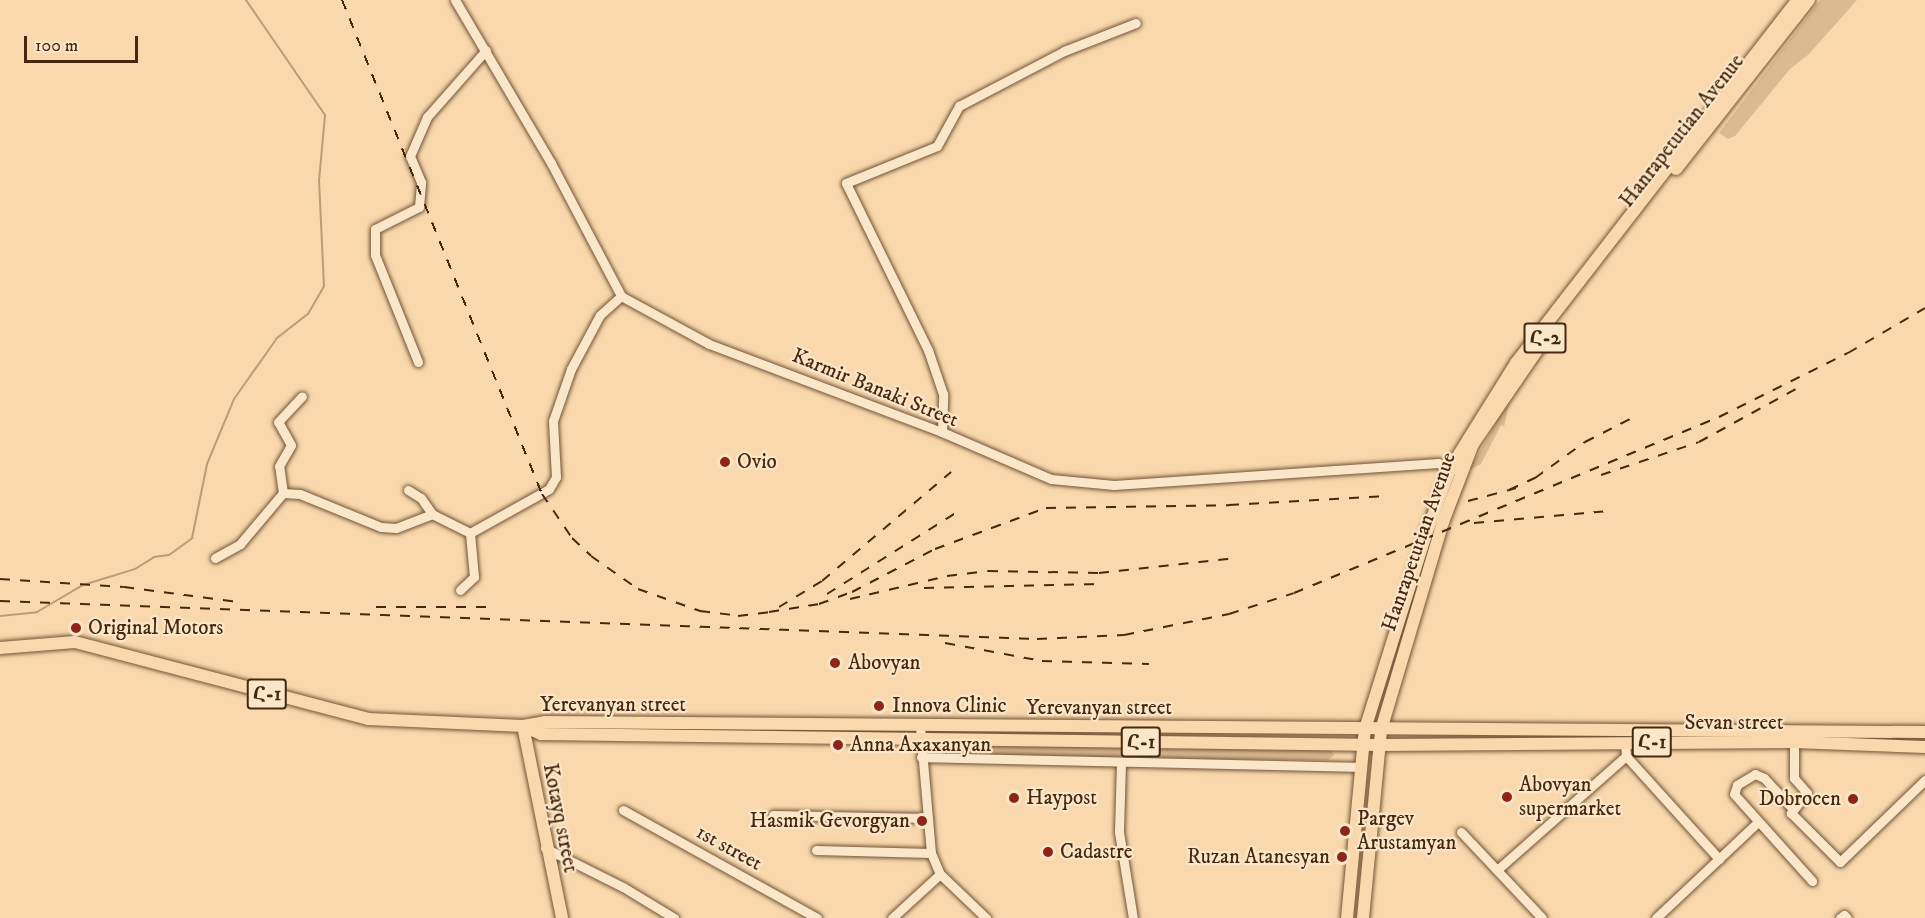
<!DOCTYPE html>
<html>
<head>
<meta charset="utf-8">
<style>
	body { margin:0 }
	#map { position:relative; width:1925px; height:918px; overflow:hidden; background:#f8d8ac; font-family:"IM FELL DW Pica","Noto Serif Armenian",serif }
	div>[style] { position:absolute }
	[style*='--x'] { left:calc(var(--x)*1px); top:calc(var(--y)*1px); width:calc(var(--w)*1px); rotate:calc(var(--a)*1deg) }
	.green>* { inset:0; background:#daba91 }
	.stream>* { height:2px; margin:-1px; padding:0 1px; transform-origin:1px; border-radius:1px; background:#bc9c77 }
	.roads { filter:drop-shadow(0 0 2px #735436) drop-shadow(0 0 2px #735436) }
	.minor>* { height:9px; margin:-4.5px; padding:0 4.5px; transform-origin:4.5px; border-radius:4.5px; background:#fae6c9 }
	.major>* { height:12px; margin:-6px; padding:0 6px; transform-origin:6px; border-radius:6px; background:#f8d8ac }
	.rail>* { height:2px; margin-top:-1px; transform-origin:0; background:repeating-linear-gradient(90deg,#47280f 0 10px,transparent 0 20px) }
	.dots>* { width:16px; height:16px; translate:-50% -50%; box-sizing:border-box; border:3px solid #fae6c9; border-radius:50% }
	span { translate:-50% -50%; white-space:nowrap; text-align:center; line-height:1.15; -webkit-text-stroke:4.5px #fae6c9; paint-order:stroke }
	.shield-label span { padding:2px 4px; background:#fae6c9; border:2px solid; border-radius:4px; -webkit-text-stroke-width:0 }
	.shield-label { font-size:20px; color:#47280f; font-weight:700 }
	.street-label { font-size:21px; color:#47280f }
	.poi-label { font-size:21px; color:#47280f }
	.left { translate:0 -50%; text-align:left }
	.right { translate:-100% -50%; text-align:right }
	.scale { position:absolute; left:24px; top:36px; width:114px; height:27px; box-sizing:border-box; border:3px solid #47280f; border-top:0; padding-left:8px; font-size:18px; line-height:21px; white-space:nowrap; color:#47280f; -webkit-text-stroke:4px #fae6c9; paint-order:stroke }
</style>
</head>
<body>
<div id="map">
	<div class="green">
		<i style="clip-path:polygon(1820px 0,1857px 0,1809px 54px,1790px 69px,1735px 136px,1728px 139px,1719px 133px)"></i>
		<i style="clip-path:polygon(1510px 399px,1504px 427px,1501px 425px,1481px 464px,1469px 470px)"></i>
		<i style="clip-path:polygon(946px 745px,1331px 750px,1334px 755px,1328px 760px,948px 757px,940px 750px)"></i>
	</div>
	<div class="stream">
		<i style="--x:0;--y:616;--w:37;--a:-6"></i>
		<i style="--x:37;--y:612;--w:53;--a:-30.4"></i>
		<i style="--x:83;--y:585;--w:54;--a:-17.1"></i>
		<i style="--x:135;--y:569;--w:22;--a:-32"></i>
		<i style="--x:154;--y:557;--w:15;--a:-8"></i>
		<i style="--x:169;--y:555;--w:29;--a:-36"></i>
		<i style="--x:192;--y:538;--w:76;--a:-78.5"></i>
		<i style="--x:207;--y:464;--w:70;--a:-67.4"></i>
		<i style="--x:234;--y:399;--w:75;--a:-54.8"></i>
		<i style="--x:277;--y:338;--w:39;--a:-38"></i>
		<i style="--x:308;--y:314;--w:32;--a:-60"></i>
		<i style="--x:324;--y:286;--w:105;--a:-92.7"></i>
		<i style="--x:319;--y:181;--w:66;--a:-84.8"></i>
		<i style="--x:325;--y:115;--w:140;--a:-124.5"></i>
	</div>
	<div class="roads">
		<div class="minor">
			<i style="--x:455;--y:0;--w:189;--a:59.5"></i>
			<i style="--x:551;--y:163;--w:150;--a:62.2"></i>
			<i style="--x:621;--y:296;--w:100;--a:28.6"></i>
			<i style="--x:709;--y:344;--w:249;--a:20.7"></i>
			<i style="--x:942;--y:432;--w:119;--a:23.3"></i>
			<i style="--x:1051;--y:479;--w:63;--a:5.4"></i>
			<i style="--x:1114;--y:485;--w:325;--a:-3.9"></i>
			<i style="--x:1438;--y:463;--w:19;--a:21"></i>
			<i style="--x:418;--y:362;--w:115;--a:-111.9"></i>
			<i style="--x:375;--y:255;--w:26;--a:-90"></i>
			<i style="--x:375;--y:229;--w:49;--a:-26.6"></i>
			<i style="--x:419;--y:207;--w:25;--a:-85"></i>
			<i style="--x:421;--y:182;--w:28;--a:-113"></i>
			<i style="--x:410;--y:156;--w:43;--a:-66.4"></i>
			<i style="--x:427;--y:117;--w:89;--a:-48.6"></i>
			<i style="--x:942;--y:432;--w:38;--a:-88"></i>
			<i style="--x:943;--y:394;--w:46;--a:-108.8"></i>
			<i style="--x:928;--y:350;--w:186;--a:-116.2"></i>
			<i style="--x:846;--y:183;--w:98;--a:-22.1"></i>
			<i style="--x:937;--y:146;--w:46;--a:-61.2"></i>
			<i style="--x:959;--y:106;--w:119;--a:-27.6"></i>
			<i style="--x:1064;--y:51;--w:77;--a:-21.3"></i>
			<i style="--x:408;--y:490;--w:15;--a:32"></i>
			<i style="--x:421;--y:498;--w:19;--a:55"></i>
			<i style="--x:283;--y:493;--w:27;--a:-98"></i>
			<i style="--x:279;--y:466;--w:24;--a:-60"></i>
			<i style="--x:291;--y:445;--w:26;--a:-119"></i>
			<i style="--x:278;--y:422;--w:35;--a:-47"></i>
			<i style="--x:215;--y:558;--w:29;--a:-29"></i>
			<i style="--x:240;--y:544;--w:67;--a:-49.9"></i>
			<i style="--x:283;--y:493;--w:17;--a:3"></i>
			<i style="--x:300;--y:494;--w:87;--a:22.2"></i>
			<i style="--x:381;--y:527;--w:15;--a:4"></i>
			<i style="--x:396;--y:528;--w:39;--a:-21"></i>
			<i style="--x:432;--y:514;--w:42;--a:26.6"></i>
			<i style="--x:470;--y:533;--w:90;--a:-29.1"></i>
			<i style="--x:549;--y:489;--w:14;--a:-60"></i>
			<i style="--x:556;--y:477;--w:56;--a:-93.1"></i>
			<i style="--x:553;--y:421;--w:55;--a:-70.9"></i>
			<i style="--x:571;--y:369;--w:61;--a:-61.8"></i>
			<i style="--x:600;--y:315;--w:28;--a:-42"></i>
			<i style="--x:460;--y:590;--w:19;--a:-43"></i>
			<i style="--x:474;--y:577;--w:44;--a:-95.2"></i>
			<i style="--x:920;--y:727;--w:126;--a:85"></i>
			<i style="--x:931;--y:853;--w:23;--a:67"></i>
			<i style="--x:940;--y:874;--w:64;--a:43.7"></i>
			<i style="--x:1794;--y:736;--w:42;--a:90"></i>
			<i style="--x:1794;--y:778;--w:20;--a:49"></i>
			<i style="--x:1807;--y:793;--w:26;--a:129"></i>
			<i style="--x:1791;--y:813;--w:69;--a:45"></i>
			<i style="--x:1840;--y:862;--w:118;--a:-44"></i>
			<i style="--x:1626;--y:756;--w:139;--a:47.9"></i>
			<i style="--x:921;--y:757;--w:438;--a:1.3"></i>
			<i style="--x:1121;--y:763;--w:69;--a:91.7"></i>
			<i style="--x:1119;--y:832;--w:87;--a:80.8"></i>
			<i style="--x:1792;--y:808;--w:41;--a:-133"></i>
			<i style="--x:1764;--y:778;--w:10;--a:-156"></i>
			<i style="--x:1755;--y:774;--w:21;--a:149"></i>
			<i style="--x:1737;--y:785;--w:9;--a:108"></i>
			<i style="--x:1734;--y:794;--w:117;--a:48.1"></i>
			<i style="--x:623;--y:810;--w:222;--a:29.1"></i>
			<i style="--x:773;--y:815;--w:155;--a:1.1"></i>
			<i style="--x:1461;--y:832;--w:118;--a:46.7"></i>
			<i style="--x:545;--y:848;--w:87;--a:26.6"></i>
			<i style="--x:623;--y:887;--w:60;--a:31.3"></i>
			<i style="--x:816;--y:850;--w:115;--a:1.5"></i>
			<i style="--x:1497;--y:870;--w:172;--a:-41.5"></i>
			<i style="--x:1626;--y:756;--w:14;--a:-94"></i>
			<i style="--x:892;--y:918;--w:65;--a:-42.5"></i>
			<i style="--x:1656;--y:918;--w:140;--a:-43.3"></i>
			<i style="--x:1840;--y:918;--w:5;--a:-37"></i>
			<i style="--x:1844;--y:915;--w:4;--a:45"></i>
		</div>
		<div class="major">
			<i style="--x:1676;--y:169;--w:215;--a:-51.8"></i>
			<i style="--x:0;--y:648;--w:75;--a:-4.6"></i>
			<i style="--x:75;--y:642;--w:303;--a:14.7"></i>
			<i style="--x:368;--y:719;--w:155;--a:2.6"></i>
			<i style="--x:523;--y:726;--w:22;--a:-10"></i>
			<i style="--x:545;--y:722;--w:1380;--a:0.42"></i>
			<i style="--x:523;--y:726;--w:20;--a:24"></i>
			<i style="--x:541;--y:734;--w:838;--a:0.75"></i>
			<i style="--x:1379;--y:745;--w:415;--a:-0.4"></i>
			<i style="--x:1794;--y:742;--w:131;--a:2.2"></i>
			<i style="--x:523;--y:726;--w:196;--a:78.5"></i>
			<i style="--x:1347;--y:918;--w:190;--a:-84.6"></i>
			<i style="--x:1365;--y:729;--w:201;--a:-72.6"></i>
			<i style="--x:1425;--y:537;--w:75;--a:-69.6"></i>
			<i style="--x:1451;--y:467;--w:123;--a:-58"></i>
			<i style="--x:1516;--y:363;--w:460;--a:-52.2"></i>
			<i style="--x:1363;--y:918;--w:189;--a:-84.5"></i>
			<i style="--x:1381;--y:730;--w:217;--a:-73.4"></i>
			<i style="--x:1443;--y:522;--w:84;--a:-69"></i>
			<i style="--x:1473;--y:444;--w:127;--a:-55.6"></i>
		</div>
	</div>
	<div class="rail">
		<i style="--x:342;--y:0;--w:533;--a:67.96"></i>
		<i style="--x:542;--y:494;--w:53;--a:55.7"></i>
		<i style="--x:572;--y:538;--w:26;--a:43"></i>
		<i style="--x:591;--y:556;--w:57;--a:35.1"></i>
		<i style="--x:638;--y:589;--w:66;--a:19.5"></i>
		<i style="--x:700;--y:611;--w:38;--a:7"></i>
		<i style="--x:738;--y:616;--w:31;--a:-7"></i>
		<i style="--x:769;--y:612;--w:51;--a:-9.1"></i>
		<i style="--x:819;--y:604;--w:35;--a:-20"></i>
		<i style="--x:852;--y:592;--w:93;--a:-27.4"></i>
		<i style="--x:935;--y:549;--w:118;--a:-20.3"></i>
		<i style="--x:1046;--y:508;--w:183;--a:-0.9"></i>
		<i style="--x:1229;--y:505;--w:158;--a:-3.3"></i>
		<i style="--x:1601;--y:475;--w:103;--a:-18.6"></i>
		<i style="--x:1699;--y:442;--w:119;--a:-28.7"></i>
		<i style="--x:1509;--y:490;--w:29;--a:-25"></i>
		<i style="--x:1535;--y:478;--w:62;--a:-35.8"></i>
		<i style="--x:1585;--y:442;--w:53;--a:-27.1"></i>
		<i style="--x:1468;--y:501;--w:51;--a:-14.9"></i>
		<i style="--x:1474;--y:523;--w:135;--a:-5.1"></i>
		<i style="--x:0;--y:579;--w:124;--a:3.7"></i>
		<i style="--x:124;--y:587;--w:115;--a:7.5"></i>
		<i style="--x:924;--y:588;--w:177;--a:-1.3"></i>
		<i style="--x:827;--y:594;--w:156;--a:-32.2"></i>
		<i style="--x:850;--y:599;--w:100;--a:-13.3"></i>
		<i style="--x:947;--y:576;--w:41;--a:-7"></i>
		<i style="--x:988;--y:571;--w:111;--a:1"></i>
		<i style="--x:1099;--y:573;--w:138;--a:-6.2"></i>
		<i style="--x:0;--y:601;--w:1038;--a:2.1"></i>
		<i style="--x:1037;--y:639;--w:87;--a:-2.6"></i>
		<i style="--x:1124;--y:635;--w:107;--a:-11.3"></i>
		<i style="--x:1229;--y:614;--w:68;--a:-17.9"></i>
		<i style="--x:1294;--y:593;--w:460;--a:-22.5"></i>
		<i style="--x:1719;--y:417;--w:144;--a:-26.4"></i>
		<i style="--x:1848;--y:353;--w:89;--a:-30.3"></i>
		<i style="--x:376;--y:607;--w:117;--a:0"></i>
		<i style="--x:779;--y:607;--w:50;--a:-31.2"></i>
		<i style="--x:822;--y:581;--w:169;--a:-40.2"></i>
		<i style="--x:945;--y:643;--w:99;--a:10.5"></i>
		<i style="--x:1042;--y:661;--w:107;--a:1.6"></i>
	</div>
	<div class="dots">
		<i style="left:725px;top:462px;background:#8f2418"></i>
		<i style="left:76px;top:628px;background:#8f2418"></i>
		<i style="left:835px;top:663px;background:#8f2418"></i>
		<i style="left:879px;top:706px;background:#8f2418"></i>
		<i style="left:838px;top:745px;background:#8f2418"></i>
		<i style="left:1507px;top:797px;background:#8f2418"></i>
		<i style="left:1014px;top:798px;background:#8f2418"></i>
		<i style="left:1853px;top:799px;background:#8f2418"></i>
		<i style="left:922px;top:821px;background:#8f2418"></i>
		<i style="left:1345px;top:831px;background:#8f2418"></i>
		<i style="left:1048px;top:852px;background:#8f2418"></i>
		<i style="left:1342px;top:857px;background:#8f2418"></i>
	</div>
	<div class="shield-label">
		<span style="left:1545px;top:338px">Հ-2</span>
		<span style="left:267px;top:694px">Հ-1</span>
		<span style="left:1141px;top:742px">Հ-1</span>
		<span style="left:1652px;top:742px">Հ-1</span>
	</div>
	<div class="street-label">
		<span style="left:1682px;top:131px;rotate:-52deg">Hanrapetutian Avenue</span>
		<span style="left:875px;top:388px;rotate:22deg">Karmir Banaki Street</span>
		<span style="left:1419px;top:542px;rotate:-71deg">Hanrapetutian Avenue</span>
		<span style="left:613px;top:705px">Yerevanyan street</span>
		<span style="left:1099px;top:708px">Yerevanyan street</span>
		<span style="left:1734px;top:723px">Sevan street</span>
		<span style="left:560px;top:818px;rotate:79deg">Kotayq street</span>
		<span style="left:729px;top:848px;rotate:29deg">1st street</span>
	</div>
	<div class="poi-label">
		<span class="left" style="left:737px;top:462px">Ovio</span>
		<span class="left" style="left:88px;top:628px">Original Motors</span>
		<span class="left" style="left:848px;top:663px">Abovyan</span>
		<span class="left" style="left:892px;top:706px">Innova Clinic</span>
		<span class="left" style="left:850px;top:745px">Anna Axaxanyan</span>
		<span class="left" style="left:1519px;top:797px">Abovyan<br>supermarket</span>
		<span class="left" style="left:1026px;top:798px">Haypost</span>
		<span class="right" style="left:1841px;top:799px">Dobrocen</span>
		<span class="left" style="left:1357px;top:831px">Pargev<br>Arustamyan</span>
		<span class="right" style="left:910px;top:821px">Hasmik Gevorgyan</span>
		<span class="left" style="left:1060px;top:852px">Cadastre</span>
		<span class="right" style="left:1330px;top:857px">Ruzan Atanesyan</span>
	</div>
	<div class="scale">100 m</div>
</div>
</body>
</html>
